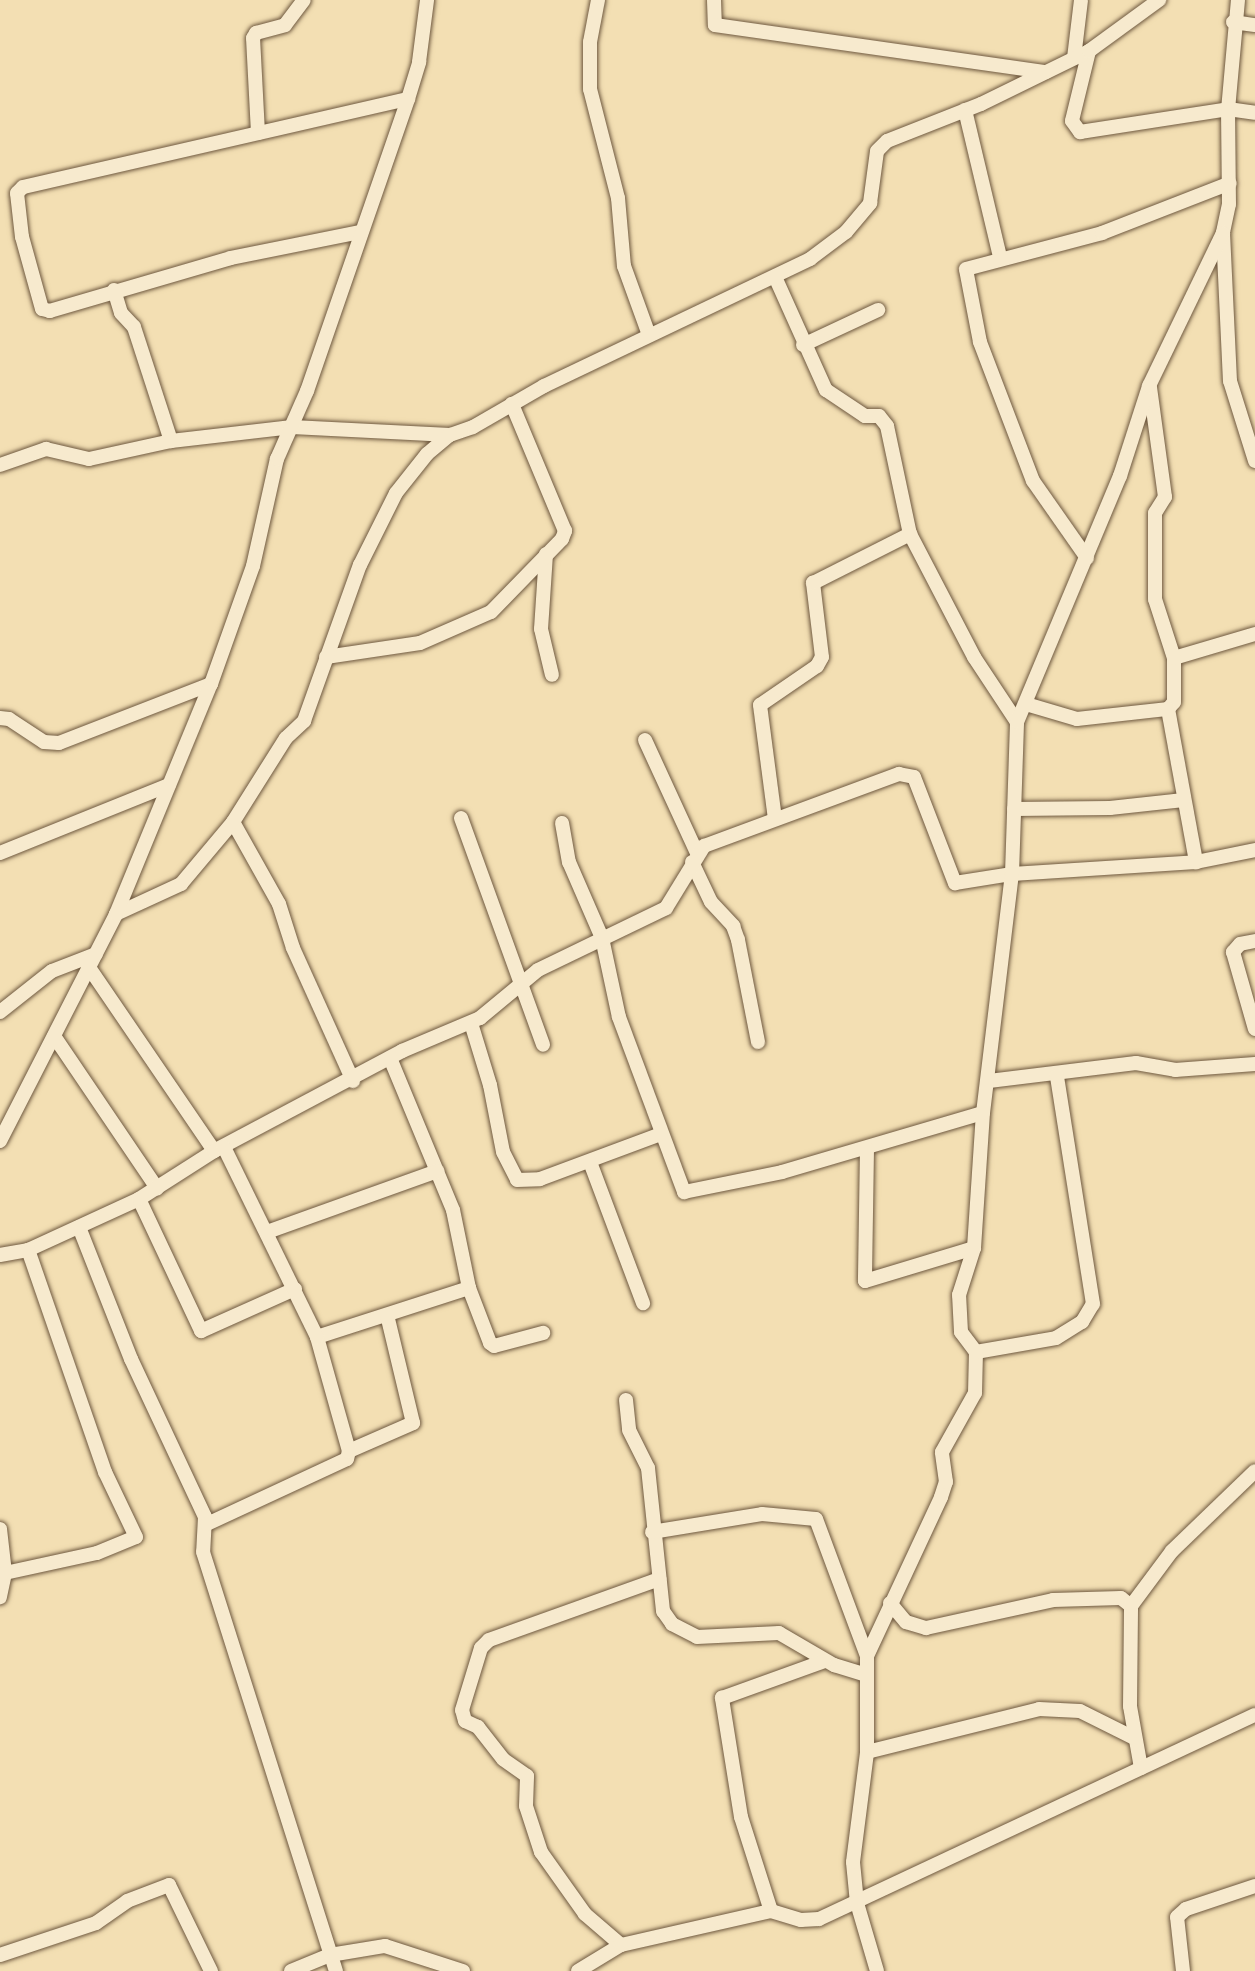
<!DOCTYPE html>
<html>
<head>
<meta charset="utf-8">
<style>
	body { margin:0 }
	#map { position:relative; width:1255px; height:1971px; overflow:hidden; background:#f3dfb3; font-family:"Sorts Mill Goudy",serif }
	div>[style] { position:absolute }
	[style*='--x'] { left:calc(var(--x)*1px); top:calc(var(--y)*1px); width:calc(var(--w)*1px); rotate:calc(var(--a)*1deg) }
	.roads { filter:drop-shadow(0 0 2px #6e583f) drop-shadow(0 0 2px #6e583f) }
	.street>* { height:14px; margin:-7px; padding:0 7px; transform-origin:7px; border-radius:7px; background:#f7eace }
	span { translate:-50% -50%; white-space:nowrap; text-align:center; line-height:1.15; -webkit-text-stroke:6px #f7eace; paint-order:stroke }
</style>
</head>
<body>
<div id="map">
	<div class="roads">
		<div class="street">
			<i style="--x:598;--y:0;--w:43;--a:100.8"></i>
			<i style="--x:590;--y:42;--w:47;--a:90"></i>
			<i style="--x:590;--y:89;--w:113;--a:75.6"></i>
			<i style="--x:618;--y:198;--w:68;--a:85"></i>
			<i style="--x:624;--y:266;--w:73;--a:70.1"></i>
			<i style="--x:714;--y:0;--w:25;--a:88"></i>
			<i style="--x:715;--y:25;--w:334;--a:8.1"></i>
			<i style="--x:1238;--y:0;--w:109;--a:95.2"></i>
			<i style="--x:1228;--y:109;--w:95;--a:89.4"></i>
			<i style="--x:1229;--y:204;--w:30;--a:102"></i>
			<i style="--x:1223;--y:233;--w:148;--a:87.3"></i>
			<i style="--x:1230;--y:381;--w:84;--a:72.6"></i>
			<i style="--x:1233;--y:22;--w:22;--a:8"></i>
			<i style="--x:1089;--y:51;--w:72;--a:103.7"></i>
			<i style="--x:1072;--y:121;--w:14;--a:54"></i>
			<i style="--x:1080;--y:132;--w:150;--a:-8.8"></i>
			<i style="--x:1228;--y:109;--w:27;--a:8"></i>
			<i style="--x:1074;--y:58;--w:58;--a:-83.1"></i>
			<i style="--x:965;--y:110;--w:151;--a:76.6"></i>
			<i style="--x:258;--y:133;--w:95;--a:-93"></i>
			<i style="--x:253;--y:38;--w:6;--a:-59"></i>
			<i style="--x:256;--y:33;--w:30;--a:-15"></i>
			<i style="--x:285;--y:25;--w:31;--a:-53"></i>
			<i style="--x:360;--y:232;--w:132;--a:168.6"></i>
			<i style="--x:231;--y:258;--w:189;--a:163.7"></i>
			<i style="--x:50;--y:311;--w:8;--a:-166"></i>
			<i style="--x:42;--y:309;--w:75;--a:-105.5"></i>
			<i style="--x:22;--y:237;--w:44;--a:-96.5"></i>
			<i style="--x:17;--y:193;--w:8;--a:-45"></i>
			<i style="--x:23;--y:187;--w:395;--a:-12.9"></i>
			<i style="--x:776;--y:279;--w:122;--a:65.8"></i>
			<i style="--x:826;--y:390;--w:47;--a:33.7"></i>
			<i style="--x:865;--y:416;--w:14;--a:0"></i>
			<i style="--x:879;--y:416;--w:13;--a:51"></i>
			<i style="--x:887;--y:426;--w:110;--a:78"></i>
			<i style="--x:910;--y:534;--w:139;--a:62.5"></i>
			<i style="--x:974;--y:657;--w:78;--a:56.5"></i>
			<i style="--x:114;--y:290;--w:24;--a:73"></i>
			<i style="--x:121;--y:313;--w:19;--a:47"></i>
			<i style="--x:134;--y:327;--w:120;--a:72"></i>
			<i style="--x:803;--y:345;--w:83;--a:-25"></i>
			<i style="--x:0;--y:465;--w:49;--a:-19.2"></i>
			<i style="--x:46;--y:449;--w:44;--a:13.1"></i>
			<i style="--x:89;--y:459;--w:84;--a:-12.4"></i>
			<i style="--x:171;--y:441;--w:122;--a:-6.6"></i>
			<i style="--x:292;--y:427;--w:158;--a:2.9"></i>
			<i style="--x:450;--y:435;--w:24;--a:-19"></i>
			<i style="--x:473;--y:427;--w:82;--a:-30"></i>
			<i style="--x:544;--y:386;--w:295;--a:-25.5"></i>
			<i style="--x:810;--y:259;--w:45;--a:-36.9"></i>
			<i style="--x:846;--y:232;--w:38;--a:-50"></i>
			<i style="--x:870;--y:203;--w:52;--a:-82.3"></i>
			<i style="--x:877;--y:151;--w:14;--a:-45"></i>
			<i style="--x:887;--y:141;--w:101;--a:-21.5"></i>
			<i style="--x:981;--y:104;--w:120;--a:-26.1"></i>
			<i style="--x:1089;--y:51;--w:87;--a:-36.1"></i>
			<i style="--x:546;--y:554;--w:75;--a:93.8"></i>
			<i style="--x:541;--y:629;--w:47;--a:76.6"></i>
			<i style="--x:1087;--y:558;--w:94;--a:-125"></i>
			<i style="--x:1033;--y:481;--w:149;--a:-110.9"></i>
			<i style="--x:980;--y:342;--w:74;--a:-100.9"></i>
			<i style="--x:966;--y:269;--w:141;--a:-14.8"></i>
			<i style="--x:1102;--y:233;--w:137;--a:-21.3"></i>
			<i style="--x:326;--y:657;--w:95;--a:-8.5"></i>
			<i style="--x:420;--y:643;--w:77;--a:-23.6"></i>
			<i style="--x:491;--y:612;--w:102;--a:-45.8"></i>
			<i style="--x:562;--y:539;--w:9;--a:-69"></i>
			<i style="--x:565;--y:531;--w:138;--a:-112.7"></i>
			<i style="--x:1174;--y:658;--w:84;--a:-16.5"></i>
			<i style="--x:1026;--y:704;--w:53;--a:16.4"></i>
			<i style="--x:1077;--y:719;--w:92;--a:-6.3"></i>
			<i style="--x:1168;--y:709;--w:9;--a:-49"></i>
			<i style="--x:1174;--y:702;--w:44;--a:-90"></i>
			<i style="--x:1174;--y:658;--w:62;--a:-107.9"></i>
			<i style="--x:1155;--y:599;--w:86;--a:-90"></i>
			<i style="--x:1155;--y:513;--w:19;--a:-58"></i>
			<i style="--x:1165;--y:497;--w:111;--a:-97.8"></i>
			<i style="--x:1168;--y:709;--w:156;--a:79.6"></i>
			<i style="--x:0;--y:718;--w:9;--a:6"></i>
			<i style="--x:9;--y:719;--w:42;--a:33.3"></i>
			<i style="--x:44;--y:742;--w:15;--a:4"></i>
			<i style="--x:59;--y:743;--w:163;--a:-21.2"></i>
			<i style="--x:645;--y:740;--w:124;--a:65.3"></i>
			<i style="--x:1014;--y:809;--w:96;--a:-0.6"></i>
			<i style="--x:1110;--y:808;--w:74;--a:-6.2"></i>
			<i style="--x:461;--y:818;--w:241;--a:70.1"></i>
			<i style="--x:775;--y:819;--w:115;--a:-97.5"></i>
			<i style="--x:760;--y:705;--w:69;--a:-34.4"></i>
			<i style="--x:817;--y:666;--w:10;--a:-61"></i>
			<i style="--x:822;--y:657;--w:75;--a:-96.9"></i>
			<i style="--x:813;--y:583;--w:109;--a:-26.8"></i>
			<i style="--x:233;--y:822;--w:94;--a:60.7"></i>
			<i style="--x:279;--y:904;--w:46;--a:72.3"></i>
			<i style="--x:293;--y:948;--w:146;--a:65.7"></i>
			<i style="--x:562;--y:823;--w:40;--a:80"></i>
			<i style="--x:569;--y:862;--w:83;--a:66.5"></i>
			<i style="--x:602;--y:938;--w:81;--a:77.9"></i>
			<i style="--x:619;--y:1017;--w:187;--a:69.6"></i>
			<i style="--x:684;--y:1192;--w:100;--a:-11.5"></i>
			<i style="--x:782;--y:1172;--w:209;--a:-16.4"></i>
			<i style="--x:0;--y:853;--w:182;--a:-21.9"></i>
			<i style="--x:692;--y:862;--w:44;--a:64.6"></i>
			<i style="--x:711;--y:902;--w:33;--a:47"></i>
			<i style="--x:733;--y:926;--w:15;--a:70"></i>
			<i style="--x:738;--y:940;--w:104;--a:78.9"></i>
			<i style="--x:116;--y:914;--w:72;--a:-24.8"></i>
			<i style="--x:181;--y:884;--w:81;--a:-50"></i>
			<i style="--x:233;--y:822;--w:99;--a:-57.8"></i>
			<i style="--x:286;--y:738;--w:25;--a:-43"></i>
			<i style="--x:304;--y:721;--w:166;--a:-70.3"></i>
			<i style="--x:360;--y:565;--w:80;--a:-63.4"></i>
			<i style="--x:396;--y:493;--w:50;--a:-51.5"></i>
			<i style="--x:427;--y:454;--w:30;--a:-40"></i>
			<i style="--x:1255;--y:941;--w:15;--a:169"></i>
			<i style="--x:1240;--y:944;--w:11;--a:131"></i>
			<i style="--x:1233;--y:952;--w:80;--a:74.1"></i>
			<i style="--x:88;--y:966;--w:224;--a:55.7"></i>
			<i style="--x:0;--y:1012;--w:66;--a:-38.3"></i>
			<i style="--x:52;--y:971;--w:47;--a:-21.1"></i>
			<i style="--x:471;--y:1023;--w:65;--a:73"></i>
			<i style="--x:490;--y:1085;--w:68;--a:79"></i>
			<i style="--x:503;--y:1152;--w:31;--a:63"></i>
			<i style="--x:517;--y:1180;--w:23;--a:-2"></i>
			<i style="--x:540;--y:1179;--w:129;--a:-20.4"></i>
			<i style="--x:54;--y:1036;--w:184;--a:55.9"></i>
			<i style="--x:390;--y:1058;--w:165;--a:67.5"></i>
			<i style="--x:453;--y:1210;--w:80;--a:78.4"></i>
			<i style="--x:469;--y:1288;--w:59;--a:69.1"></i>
			<i style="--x:490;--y:1343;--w:5;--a:37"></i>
			<i style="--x:494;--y:1346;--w:51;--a:-14.9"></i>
			<i style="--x:989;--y:1081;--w:148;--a:-7"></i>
			<i style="--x:1136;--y:1063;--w:40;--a:10"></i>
			<i style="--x:1175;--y:1070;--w:80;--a:-4.3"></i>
			<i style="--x:0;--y:1141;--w:255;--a:-62.9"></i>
			<i style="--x:116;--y:914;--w:249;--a:-67.6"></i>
			<i style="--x:211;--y:684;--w:125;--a:-70.4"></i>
			<i style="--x:253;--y:566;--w:110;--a:-77.4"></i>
			<i style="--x:277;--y:459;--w:74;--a:-66.2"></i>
			<i style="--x:307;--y:391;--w:309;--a:-70.9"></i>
			<i style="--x:408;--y:99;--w:39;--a:-73"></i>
			<i style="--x:419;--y:62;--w:63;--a:-82.6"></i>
			<i style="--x:867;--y:1149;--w:132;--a:90.9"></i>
			<i style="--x:865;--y:1281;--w:114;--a:-16.8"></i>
			<i style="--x:590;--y:1162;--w:151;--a:69.4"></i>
			<i style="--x:139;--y:1199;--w:146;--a:64.8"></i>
			<i style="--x:201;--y:1331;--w:103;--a:-24.1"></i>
			<i style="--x:79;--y:1227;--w:142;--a:68.5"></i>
			<i style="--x:131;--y:1359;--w:174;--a:64.9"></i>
			<i style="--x:205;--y:1517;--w:35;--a:93"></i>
			<i style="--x:203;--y:1552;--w:440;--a:72.4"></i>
			<i style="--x:267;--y:1232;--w:181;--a:-19.7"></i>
			<i style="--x:0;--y:1255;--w:28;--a:-10"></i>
			<i style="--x:28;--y:1250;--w:122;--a:-24.7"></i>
			<i style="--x:139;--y:1199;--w:89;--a:-32.6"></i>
			<i style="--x:214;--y:1151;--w:213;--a:-28"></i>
			<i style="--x:402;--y:1051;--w:85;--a:-22.9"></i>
			<i style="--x:480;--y:1018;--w:75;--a:-39.6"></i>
			<i style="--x:538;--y:970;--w:142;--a:-25.8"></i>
			<i style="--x:666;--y:908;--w:73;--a:-58.5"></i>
			<i style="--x:704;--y:846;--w:208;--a:-20.3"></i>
			<i style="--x:899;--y:774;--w:15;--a:11"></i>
			<i style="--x:914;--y:777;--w:114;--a:68.9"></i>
			<i style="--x:955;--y:883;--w:58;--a:-9"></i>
			<i style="--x:1012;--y:874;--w:184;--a:-3.7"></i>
			<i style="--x:1196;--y:862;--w:60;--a:-11.5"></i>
			<i style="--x:317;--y:1337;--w:160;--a:-17.9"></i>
			<i style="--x:976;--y:1352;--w:81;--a:-9.9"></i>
			<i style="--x:1056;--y:1338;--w:31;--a:-32"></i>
			<i style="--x:1082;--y:1322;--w:21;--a:-59"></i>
			<i style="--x:1093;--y:1304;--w:231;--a:-99"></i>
			<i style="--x:626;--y:1400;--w:30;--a:84"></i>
			<i style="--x:629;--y:1430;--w:42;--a:63.4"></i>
			<i style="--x:648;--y:1468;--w:144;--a:84"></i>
			<i style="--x:663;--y:1611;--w:16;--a:55"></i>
			<i style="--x:672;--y:1624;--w:28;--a:27"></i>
			<i style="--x:697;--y:1637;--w:82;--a:-2.8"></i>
			<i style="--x:779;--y:1633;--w:64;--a:30.2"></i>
			<i style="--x:834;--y:1665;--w:34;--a:17"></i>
			<i style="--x:349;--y:1451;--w:70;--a:-23.6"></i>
			<i style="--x:413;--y:1423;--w:111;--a:-103.5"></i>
			<i style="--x:207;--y:1524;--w:154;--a:-24.9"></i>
			<i style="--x:347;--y:1459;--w:8;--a:-76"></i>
			<i style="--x:349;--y:1451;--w:118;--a:-105.7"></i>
			<i style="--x:317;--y:1337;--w:212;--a:-116.1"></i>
			<i style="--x:0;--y:1529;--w:44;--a:83.5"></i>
			<i style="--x:5;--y:1573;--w:25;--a:102"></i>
			<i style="--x:652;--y:1532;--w:111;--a:-9.3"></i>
			<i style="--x:762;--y:1514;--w:54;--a:5.3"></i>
			<i style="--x:816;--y:1519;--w:146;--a:69.6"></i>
			<i style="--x:5;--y:1573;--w:94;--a:-12.3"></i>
			<i style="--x:97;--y:1553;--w:42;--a:-22.3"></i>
			<i style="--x:136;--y:1537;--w:72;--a:-115.5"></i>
			<i style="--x:105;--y:1472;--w:235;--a:-109.1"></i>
			<i style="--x:890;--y:1603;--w:25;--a:50"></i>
			<i style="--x:906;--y:1622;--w:21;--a:17"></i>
			<i style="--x:926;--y:1628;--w:130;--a:-12.4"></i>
			<i style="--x:1053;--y:1600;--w:68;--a:-1.7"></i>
			<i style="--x:1121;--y:1598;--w:13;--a:39"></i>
			<i style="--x:867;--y:1752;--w:177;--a:-14"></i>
			<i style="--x:1039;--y:1709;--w:41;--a:2.8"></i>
			<i style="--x:1080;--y:1711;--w:60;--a:26.6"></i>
			<i style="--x:1141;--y:1768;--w:63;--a:-100.1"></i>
			<i style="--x:1130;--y:1706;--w:100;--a:-89.4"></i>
			<i style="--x:1131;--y:1606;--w:69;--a:-53.3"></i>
			<i style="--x:1172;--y:1551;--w:115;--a:-43.9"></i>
			<i style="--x:771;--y:1911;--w:99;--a:-107.7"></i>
			<i style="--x:741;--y:1817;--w:121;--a:-99.1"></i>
			<i style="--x:722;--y:1698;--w:109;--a:-19.8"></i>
			<i style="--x:621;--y:1945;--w:48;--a:-139.3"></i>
			<i style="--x:585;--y:1914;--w:76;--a:-125.4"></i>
			<i style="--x:541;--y:1852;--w:48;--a:-108.1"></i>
			<i style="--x:526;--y:1806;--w:30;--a:-88"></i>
			<i style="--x:527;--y:1776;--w:29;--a:-145"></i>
			<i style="--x:503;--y:1759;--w:41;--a:-128"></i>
			<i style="--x:478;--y:1727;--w:14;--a:-155"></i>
			<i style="--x:465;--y:1721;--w:11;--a:-105"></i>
			<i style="--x:462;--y:1710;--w:65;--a:-73"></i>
			<i style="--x:481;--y:1648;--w:11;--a:-45"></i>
			<i style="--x:489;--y:1640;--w:181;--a:-19.7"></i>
			<i style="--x:0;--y:1955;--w:101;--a:-18.4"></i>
			<i style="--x:96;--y:1923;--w:38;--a:-35"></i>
			<i style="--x:127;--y:1901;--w:45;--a:-20.9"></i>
			<i style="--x:169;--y:1885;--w:96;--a:64"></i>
			<i style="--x:291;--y:1971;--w:42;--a:-22.3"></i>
			<i style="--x:330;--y:1955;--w:56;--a:-9.3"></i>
			<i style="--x:385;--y:1946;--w:82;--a:17.8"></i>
			<i style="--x:578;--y:1971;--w:50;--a:-31.2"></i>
			<i style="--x:621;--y:1945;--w:154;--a:-12.8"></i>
			<i style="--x:771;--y:1911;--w:31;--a:17"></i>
			<i style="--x:801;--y:1920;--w:18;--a:-3"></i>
			<i style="--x:819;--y:1919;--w:481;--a:-25.1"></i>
			<i style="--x:877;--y:1971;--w:71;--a:-106.4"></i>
			<i style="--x:857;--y:1903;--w:41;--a:-95.6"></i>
			<i style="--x:853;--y:1862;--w:111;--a:-82.7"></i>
			<i style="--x:867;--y:1752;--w:96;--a:-90"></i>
			<i style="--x:867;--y:1656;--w:175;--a:-65"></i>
			<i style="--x:941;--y:1497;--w:16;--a:-72"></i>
			<i style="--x:946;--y:1482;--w:30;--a:-98"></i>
			<i style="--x:942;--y:1452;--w:68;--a:-60.8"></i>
			<i style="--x:975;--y:1393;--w:41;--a:-88.6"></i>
			<i style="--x:976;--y:1352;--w:25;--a:-127"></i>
			<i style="--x:961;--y:1332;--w:37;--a:-93"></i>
			<i style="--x:959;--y:1295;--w:49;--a:-72.3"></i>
			<i style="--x:974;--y:1248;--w:135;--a:-86.2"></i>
			<i style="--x:983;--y:1113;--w:241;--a:-83.1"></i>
			<i style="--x:1012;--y:874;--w:152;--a:-88.1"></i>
			<i style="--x:1017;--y:722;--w:267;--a:-67.3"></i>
			<i style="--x:1120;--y:476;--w:95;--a:-72.1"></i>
			<i style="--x:1149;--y:386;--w:170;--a:-64.2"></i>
			<i style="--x:1183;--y:1971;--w:54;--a:-96.3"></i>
			<i style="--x:1177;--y:1917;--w:12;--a:-42"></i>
			<i style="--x:1186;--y:1909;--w:73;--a:-18.4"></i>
		</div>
	</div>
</div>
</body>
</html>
